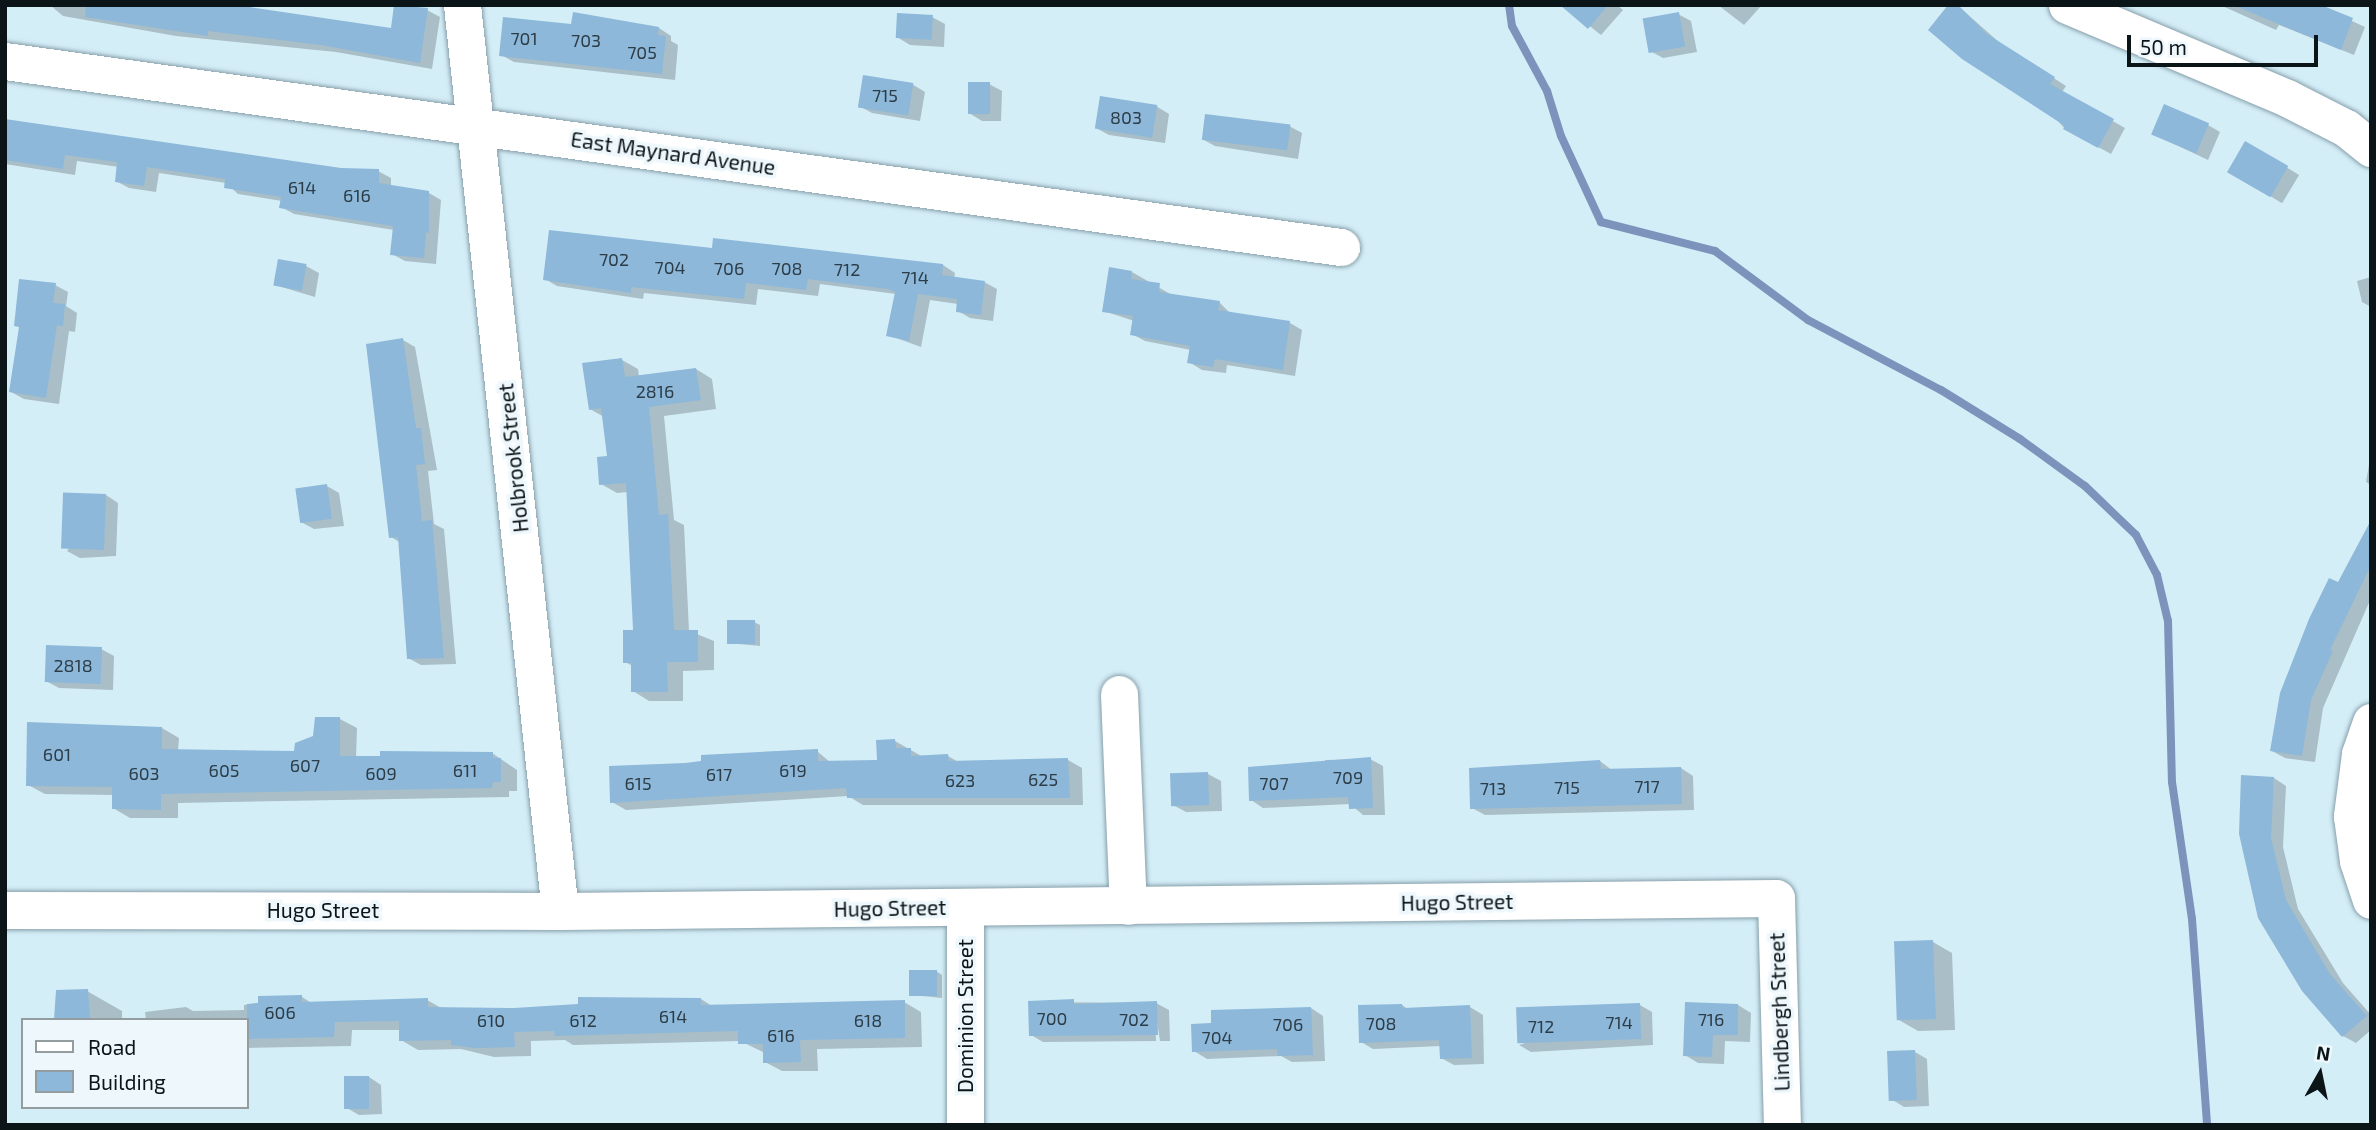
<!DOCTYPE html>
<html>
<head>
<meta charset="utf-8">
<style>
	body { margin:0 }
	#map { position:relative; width:2376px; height:1130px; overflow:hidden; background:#d4eef8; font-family:"Exo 2",sans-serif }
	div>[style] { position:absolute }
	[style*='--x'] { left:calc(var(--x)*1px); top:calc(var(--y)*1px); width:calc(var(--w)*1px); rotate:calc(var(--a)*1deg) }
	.shadow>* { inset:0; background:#0003; transform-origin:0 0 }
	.stream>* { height:8px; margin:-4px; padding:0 4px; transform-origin:4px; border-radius:4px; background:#7c94bc }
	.building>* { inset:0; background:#8db8d9; transform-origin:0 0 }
	.roads { filter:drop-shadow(0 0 2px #879fa9) drop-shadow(0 0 2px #879fa9) }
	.minor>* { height:37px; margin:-18.5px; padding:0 18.5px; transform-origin:18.5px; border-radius:18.5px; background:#fff }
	span { translate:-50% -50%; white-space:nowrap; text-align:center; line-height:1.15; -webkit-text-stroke:7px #eef8fc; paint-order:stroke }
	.number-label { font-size:18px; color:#2c3d48 }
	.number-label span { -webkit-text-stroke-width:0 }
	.street-label { font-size:21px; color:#0b1417 }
	.frame { position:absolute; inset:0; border:7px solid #0b1417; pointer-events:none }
	.legend { position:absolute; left:21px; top:1018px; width:228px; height:91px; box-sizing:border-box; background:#eef8fc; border:2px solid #939da0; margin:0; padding:9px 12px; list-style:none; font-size:21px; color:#0b1417 }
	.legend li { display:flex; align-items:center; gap:14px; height:35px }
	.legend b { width:35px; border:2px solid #939da0 }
	.north { position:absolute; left:2285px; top:1039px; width:70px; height:70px; -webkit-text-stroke:5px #eef8fc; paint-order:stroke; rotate:9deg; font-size:19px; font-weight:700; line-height:28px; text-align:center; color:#0b1417 }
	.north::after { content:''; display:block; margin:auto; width:24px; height:32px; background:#0b1417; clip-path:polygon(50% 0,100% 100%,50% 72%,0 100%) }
	.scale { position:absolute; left:2127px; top:35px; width:191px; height:32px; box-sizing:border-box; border:4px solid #0b1417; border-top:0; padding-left:9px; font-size:21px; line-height:24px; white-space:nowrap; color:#0b1417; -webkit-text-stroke:5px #eef8fc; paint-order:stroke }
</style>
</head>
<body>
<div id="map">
	<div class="shadow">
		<i style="clip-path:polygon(50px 5px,213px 5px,392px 30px,427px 10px,440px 17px,432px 69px,336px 52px,176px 36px,63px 16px)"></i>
		<i style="clip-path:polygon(1563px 5px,1617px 5px,1623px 10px,1601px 35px)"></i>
		<i style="clip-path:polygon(1718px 5px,1762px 5px,1744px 25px)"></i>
		<i style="clip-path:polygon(1957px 5px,2000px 43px,2066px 86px,2062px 92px,2125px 128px,2111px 154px,2065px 129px)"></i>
		<i style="clip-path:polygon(2220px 5px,2317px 5px,2365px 27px,2354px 55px,2279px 25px,2276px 30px)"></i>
		<i style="clip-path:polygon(574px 14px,659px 28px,671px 36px,671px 41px,678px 45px,675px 80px,514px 62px,501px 55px,573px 26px)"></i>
		<i style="clip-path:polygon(1678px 14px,1691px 21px,1697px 52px,1663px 58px,1650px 51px)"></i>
		<i style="clip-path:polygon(932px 17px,945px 24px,944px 47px,910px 45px,897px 37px)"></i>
		<i style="clip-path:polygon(912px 84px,925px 92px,920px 121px,872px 113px,859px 106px)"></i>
		<i style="clip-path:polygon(989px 84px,1002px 91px,1001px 121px,982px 121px,969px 113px)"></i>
		<i style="clip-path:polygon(1156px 106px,1169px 114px,1165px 143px,1109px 135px,1096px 128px)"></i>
		<i style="clip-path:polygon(5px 120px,341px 170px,378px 171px,391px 178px,391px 187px,429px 193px,441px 200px,436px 264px,405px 261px,392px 254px,394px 230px,294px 214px,281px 207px,282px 201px,238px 194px,226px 183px,159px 173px,156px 192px,129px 188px,116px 181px,119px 167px,77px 161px,75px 175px,5px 164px)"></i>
		<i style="clip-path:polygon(2208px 125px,2220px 132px,2208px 160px,2153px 134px)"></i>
		<i style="clip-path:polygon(1289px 126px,1302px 133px,1298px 159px,1215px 146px,1202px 139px)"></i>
		<i style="left:2246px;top:143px;width:62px;height:33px;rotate:31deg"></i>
		<i style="clip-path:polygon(714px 250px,943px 265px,955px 273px,954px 279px,984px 282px,997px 289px,993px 321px,970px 318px,958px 311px,958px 304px,930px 300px,921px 347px,888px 335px,896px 294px,820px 284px,818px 296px,758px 289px,756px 305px,644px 293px,643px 299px,557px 286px,545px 279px)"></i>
		<i style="clip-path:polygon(306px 266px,319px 273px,315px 297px,275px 285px)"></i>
		<i style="clip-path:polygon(1132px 272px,1172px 295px,1219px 302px,1231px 314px,1290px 323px,1302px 330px,1295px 376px,1227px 365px,1226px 373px,1202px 370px,1189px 362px,1191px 350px,1145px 341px,1132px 334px,1134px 321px,1104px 311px)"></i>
		<i style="clip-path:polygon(2371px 277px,2371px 307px,2362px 302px,2357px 281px)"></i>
		<i style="clip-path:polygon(55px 285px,68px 292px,66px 306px,77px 313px,75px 332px,69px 331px,59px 404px,24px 399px,11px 392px,21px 328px,16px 325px)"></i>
		<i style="clip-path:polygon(403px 340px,415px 347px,437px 470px,428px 471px,434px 524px,444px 529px,456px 664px,421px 665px,408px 658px,401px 543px,391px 537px)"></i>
		<i style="clip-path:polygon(622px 360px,638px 369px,639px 377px,696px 369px,712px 379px,716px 409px,664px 416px,674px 520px,684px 525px,689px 631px,714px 641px,714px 670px,683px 671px,683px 701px,649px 701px,633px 691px,633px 666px,625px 662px,635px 632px,628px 492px,617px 493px,601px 484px,609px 457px,604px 417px,590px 409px)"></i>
		<i style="clip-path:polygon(2371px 453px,2371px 485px,2366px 482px)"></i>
		<i style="clip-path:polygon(327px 486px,339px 493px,344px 526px,314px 529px,301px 522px)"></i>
		<i style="clip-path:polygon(106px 495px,118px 503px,116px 556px,80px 558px,67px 551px)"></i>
		<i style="clip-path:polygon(2371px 524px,2371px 598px,2323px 708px,2315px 762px,2285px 758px,2272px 751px,2338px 584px)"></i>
		<i style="clip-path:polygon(754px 622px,760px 625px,760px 646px,728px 643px)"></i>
		<i style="clip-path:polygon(101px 649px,114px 656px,113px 690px,59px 688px,46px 681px)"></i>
		<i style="clip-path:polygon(340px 719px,357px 728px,356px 758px,492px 753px,517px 770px,517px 791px,509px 791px,509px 797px,178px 803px,178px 818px,130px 818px,113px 808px,114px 795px,45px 794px,28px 785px,162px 728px,179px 738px,178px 751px,296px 753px)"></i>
		<i style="clip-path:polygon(895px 741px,923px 757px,948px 756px,960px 763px,1068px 760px,1082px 768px,1083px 805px,863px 805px,848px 796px,626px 810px,612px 802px,685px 765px,817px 751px,831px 763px,878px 761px)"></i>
		<i style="clip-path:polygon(1370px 759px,1383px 766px,1385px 815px,1363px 815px,1350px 804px,1263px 808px,1251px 800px,1325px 766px,1325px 760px)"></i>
		<i style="clip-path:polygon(1600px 761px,1613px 771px,1681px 768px,1693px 776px,1694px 810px,1485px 815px,1472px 808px)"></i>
		<i style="clip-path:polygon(1208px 774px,1221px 781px,1222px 811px,1186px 812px,1173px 805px,1172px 775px)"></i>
		<i style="clip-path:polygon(2274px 778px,2286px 786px,2283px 847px,2298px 909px,2343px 983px,2371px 1015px,2371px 1030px,2356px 1043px,2343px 1036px,2303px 990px,2260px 917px)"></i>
		<i style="clip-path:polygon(1933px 942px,1952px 953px,1955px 1030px,1918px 1031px,1899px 1020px)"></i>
		<i style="clip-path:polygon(936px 971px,942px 975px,942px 998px,912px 995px)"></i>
		<i style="clip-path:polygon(87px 991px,122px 1011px,122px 1020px,57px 1020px)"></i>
		<i style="clip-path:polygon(302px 997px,313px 1004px,427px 1000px,443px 1009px,514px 1010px,701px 999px,712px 1006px,904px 1002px,921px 1012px,922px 1047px,817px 1049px,818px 1071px,782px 1071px,765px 1062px,765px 1053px,740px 1041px,573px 1045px,565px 1040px,531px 1041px,531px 1056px,494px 1057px,461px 1049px,418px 1050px,401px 1040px,401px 1030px,352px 1030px,351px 1046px,247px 1048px,247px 1020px,146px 1020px,145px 1012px,186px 1007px,193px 1011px,244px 1010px,244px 1005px)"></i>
		<i style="clip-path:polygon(1030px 1002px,1156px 1003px,1169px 1010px,1170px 1041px,1160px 1041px,1155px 1007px,1156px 1041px,1043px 1042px,1031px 1035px)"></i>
		<i style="clip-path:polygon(1402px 1005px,1409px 1010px,1470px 1007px,1483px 1015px,1484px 1064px,1454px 1065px,1441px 1058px,1441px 1046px,1373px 1049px,1361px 1042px)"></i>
		<i style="clip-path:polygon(1640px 1005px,1652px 1012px,1653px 1045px,1531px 1052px,1519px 1045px)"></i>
		<i style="clip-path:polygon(1738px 1005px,1751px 1013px,1750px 1042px,1725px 1041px,1724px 1064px,1698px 1063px,1685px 1055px)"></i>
		<i style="clip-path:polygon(1311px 1008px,1323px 1016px,1325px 1061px,1292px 1062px,1281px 1056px,1207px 1059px,1194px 1051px)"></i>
		<i style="clip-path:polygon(1915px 1052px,1927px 1059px,1929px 1106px,1904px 1107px,1891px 1099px)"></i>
		<i style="clip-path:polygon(369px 1077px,381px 1085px,382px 1114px,359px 1115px,347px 1108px)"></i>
	</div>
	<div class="stream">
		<i style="--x:1509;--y:5;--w:21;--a:82"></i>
		<i style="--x:1512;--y:26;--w:74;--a:61.7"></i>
		<i style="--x:1547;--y:91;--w:47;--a:72.7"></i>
		<i style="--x:1561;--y:136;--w:95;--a:65.1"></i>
		<i style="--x:1601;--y:222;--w:118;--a:14.3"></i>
		<i style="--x:1715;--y:251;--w:116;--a:36.6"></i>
		<i style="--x:1808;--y:320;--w:150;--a:27.8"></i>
		<i style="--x:1941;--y:390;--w:93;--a:31.8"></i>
		<i style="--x:2020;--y:439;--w:80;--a:35.9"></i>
		<i style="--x:2085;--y:486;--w:71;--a:43.9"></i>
		<i style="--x:2136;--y:535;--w:45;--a:62.3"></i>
		<i style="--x:2157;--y:575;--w:47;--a:76.6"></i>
		<i style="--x:2168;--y:621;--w:161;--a:88.6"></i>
		<i style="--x:2172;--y:782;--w:138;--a:81.7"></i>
		<i style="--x:2192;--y:919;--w:207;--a:85.8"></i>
	</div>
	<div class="building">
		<i style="clip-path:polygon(86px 5px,236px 5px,391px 28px,394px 5px,428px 8px,420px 63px,321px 45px,208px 31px,208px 36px,85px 17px)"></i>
		<i style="clip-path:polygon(1560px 5px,1608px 5px,1588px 29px)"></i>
		<i style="clip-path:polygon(1948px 5px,1958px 5px,1987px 34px,2055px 77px,2050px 84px,2114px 119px,2098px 148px,2063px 129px,2065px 126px,1962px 59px,1928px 30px)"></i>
		<i style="clip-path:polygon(2233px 5px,2321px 5px,2353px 18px,2341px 50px)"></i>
		<i style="clip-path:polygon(573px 12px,659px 27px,658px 35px,666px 36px,662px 74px,499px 56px,503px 17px,571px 24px)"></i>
		<i style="left:1679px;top:12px;width:35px;height:37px;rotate:80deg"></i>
		<i style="left:897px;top:13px;width:36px;height:25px;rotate:3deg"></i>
		<i style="left:863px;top:75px;width:51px;height:33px;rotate:9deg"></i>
		<i style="left:968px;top:82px;width:22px;height:32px"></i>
		<i style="left:1100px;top:96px;width:58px;height:33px;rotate:9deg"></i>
		<i style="left:2164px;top:104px;width:49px;height:33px;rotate:23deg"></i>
		<i style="left:1205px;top:114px;width:86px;height:26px;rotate:7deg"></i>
		<i style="clip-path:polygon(5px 119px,341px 168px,379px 169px,379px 183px,429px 191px,429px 233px,426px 232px,424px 258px,390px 255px,393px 226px,279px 208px,281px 197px,224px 188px,225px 179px,147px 167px,144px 186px,115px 182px,117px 162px,65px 155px,63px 169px,5px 160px)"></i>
		<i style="left:2245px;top:141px;width:50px;height:36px;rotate:30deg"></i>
		<i style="clip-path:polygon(549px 230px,712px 248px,713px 238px,943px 264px,942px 275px,985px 281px,981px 315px,956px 312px,957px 299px,918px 294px,909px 341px,886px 336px,895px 292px,888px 289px,808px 279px,806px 290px,746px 283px,744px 299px,631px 287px,631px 293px,543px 280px)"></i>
		<i style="left:278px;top:259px;width:29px;height:27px;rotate:10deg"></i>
		<i style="clip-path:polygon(1109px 267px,1132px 271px,1131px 279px,1160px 283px,1159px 292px,1220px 301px,1218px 310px,1290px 321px,1283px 370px,1215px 359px,1213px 367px,1187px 363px,1190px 346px,1130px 335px,1133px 316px,1102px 312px)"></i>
		<i style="clip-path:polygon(19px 279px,56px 283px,53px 303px,65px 304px,63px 326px,57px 325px,46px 398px,9px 392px,19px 327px,14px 326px)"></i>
		<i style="clip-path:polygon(403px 338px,416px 428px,421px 428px,425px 464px,416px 465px,422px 521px,432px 520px,444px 658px,407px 659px,398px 537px,389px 538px,366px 344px)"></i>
		<i style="clip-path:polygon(622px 358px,625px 377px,696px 368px,701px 400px,649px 407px,659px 515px,668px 514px,674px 630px,698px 630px,698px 662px,667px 662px,668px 692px,631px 692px,631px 663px,623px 663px,623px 630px,633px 630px,626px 483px,599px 485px,597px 457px,607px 456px,601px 408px,589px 410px,582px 363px)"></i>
		<i style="left:327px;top:484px;width:35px;height:32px;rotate:82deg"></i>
		<i style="left:106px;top:494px;width:56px;height:43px;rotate:92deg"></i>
		<i style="clip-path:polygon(2371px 520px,2371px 565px,2330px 650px,2333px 651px,2311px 700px,2302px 756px,2270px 751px,2280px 693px,2309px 619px,2329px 578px,2338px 582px)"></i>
		<i style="left:727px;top:620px;width:28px;height:24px"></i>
		<i style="left:46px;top:645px;width:56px;height:37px;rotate:2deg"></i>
		<i style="clip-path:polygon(315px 717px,340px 717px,340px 756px,380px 756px,380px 751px,493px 752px,493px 758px,501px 758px,501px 782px,493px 782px,492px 788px,161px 794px,161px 810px,112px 809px,112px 787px,26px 786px,27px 722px,162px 727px,162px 749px,294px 751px,295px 743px,313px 736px)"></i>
		<i style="clip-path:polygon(895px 739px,896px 748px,911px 748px,911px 756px,948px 754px,949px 761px,1068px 758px,1070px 798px,847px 798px,846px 788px,610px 803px,609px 766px,685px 763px,701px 761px,701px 755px,818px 749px,818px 761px,877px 760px,876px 740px)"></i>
		<i style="clip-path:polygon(1371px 757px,1373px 808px,1349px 809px,1348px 797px,1249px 801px,1248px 767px)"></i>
		<i style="clip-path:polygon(1600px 760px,1601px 769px,1681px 767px,1682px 804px,1470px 809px,1469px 768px)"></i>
		<i style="left:1208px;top:772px;width:33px;height:38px;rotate:88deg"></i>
		<i style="clip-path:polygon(2241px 775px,2274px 777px,2271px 838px,2286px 900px,2330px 974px,2367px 1016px,2342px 1037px,2302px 991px,2258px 918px,2239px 834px)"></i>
		<i style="left:1933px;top:940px;width:79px;height:39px;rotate:88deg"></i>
		<i style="left:909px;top:970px;width:28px;height:26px"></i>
		<i style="clip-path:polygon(88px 989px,90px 1020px,54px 1020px,56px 990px)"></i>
		<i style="clip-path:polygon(302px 995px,302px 1002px,428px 998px,428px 1007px,514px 1008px,578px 1004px,578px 997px,701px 998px,701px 1005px,905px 1000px,905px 1038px,800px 1040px,801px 1062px,763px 1063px,763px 1044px,738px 1044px,738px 1031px,555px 1036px,554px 1031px,514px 1032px,515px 1047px,475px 1048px,451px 1045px,451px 1040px,399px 1041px,399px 1021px,335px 1022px,334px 1037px,247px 1039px,247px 1004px,258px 1003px,258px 996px)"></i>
		<i style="clip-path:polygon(1074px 999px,1074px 1004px,1157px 1001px,1158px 1035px,1029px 1036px,1028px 1001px)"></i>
		<i style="clip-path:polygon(1685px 1002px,1738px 1004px,1738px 1035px,1713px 1035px,1712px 1057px,1683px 1056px)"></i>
		<i style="left:1640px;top:1003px;width:36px;height:124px;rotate:88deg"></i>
		<i style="clip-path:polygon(1402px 1004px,1403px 1008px,1470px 1005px,1472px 1058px,1440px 1059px,1439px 1040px,1359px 1043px,1358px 1005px)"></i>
		<i style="clip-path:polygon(1311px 1007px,1313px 1055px,1278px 1056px,1277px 1049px,1192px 1052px,1191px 1024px,1211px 1023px,1211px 1010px)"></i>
		<i style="left:1915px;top:1050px;width:50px;height:28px;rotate:88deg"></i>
		<i style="left:344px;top:1076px;width:25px;height:33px"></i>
	</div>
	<div class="roads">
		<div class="minor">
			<i style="--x:462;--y:5;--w:911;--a:83.83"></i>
			<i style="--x:2067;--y:5;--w:239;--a:22.9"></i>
			<i style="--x:2287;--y:98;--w:66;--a:27"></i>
			<i style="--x:2346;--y:128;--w:32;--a:39"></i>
			<i style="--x:5;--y:61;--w:1349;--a:7.93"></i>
			<i style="--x:1119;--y:694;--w:212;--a:87.6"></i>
			<i style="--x:2371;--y:722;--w:34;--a:109"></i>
			<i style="--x:2360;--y:754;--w:63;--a:97.4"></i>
			<i style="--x:2352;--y:816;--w:45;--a:82.4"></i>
			<i style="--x:2358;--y:861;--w:41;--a:71.6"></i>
			<i style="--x:5;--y:910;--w:555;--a:0.1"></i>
			<i style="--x:560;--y:911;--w:1216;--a:-0.61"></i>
			<i style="--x:1776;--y:898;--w:227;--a:88.5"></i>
			<i style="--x:965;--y:1125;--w:218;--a:-90"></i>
		</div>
	</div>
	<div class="number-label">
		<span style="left:524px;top:38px">701</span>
		<span style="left:586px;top:40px">703</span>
		<span style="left:642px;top:52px">705</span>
		<span style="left:885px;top:95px">715</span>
		<span style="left:1126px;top:117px">803</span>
		<span style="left:302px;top:187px">614</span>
		<span style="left:357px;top:195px">616</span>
		<span style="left:614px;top:259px">702</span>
		<span style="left:670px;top:267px">704</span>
		<span style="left:729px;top:268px">706</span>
		<span style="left:787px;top:268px">708</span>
		<span style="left:847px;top:269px">712</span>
		<span style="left:915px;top:277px">714</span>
		<span style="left:655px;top:391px">2816</span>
		<span style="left:73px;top:665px">2818</span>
		<span style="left:57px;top:754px">601</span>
		<span style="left:305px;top:765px">607</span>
		<span style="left:224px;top:770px">605</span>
		<span style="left:465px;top:770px">611</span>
		<span style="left:793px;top:770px">619</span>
		<span style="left:144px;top:773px">603</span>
		<span style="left:381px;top:773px">609</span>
		<span style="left:719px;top:774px">617</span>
		<span style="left:1348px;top:777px">709</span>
		<span style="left:1043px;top:779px">625</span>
		<span style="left:960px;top:780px">623</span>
		<span style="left:638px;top:783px">615</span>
		<span style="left:1274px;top:783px">707</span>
		<span style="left:1647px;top:786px">717</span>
		<span style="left:1567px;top:787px">715</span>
		<span style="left:1493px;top:788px">713</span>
		<span style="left:280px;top:1012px">606</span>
		<span style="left:673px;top:1016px">614</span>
		<span style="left:1052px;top:1018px">700</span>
		<span style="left:1134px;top:1019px">702</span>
		<span style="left:1711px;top:1019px">716</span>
		<span style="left:491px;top:1020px">610</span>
		<span style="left:583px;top:1020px">612</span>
		<span style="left:868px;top:1020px">618</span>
		<span style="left:1619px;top:1022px">714</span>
		<span style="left:1381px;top:1023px">708</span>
		<span style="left:1288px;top:1024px">706</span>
		<span style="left:1541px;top:1026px">712</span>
		<span style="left:781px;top:1035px">616</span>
		<span style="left:1217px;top:1037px">704</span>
	</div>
	<div class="street-label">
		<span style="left:673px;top:153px;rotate:8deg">East Maynard Avenue</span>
		<span style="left:513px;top:458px;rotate:-96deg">Holbrook Street</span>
		<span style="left:1457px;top:902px;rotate:-1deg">Hugo Street</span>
		<span style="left:890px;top:908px;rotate:-1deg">Hugo Street</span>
		<span style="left:323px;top:910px">Hugo Street</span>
		<span style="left:1779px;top:1012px;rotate:-92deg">Lindbergh Street</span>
		<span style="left:965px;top:1016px;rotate:-90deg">Dominion Street</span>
	</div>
	<div class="frame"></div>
	<ul class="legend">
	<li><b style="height:9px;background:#fff"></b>Road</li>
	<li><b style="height:19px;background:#8db8d9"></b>Building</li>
	</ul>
	<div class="north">N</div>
	<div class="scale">50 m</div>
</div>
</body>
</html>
